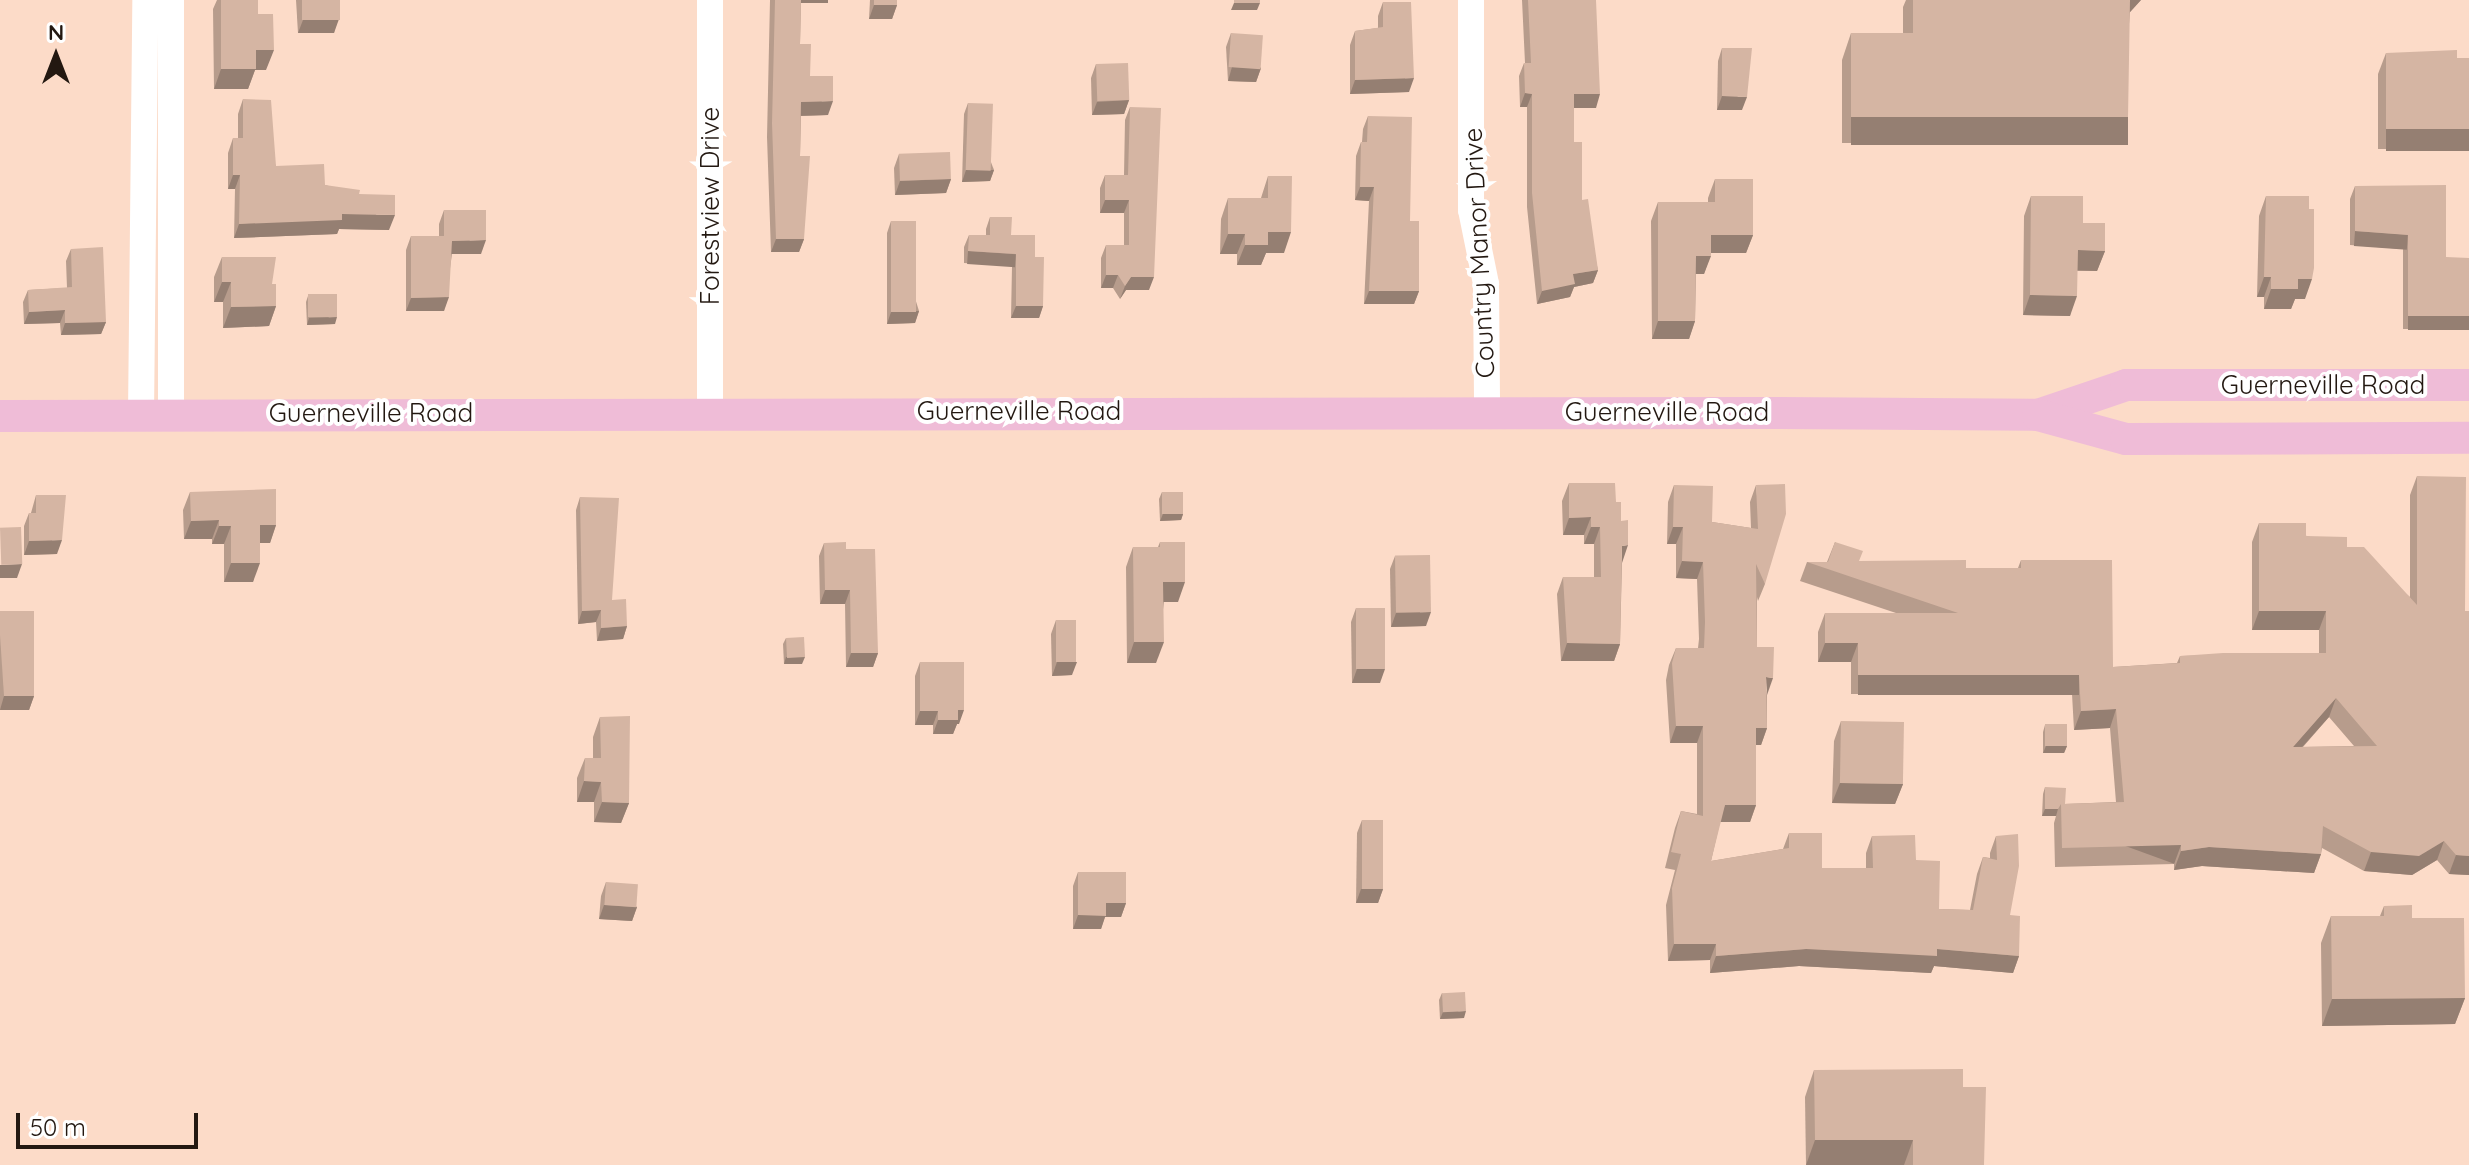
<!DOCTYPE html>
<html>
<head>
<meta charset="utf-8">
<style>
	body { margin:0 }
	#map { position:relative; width:2469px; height:1165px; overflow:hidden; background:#fcdbc8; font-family:Quicksand,sans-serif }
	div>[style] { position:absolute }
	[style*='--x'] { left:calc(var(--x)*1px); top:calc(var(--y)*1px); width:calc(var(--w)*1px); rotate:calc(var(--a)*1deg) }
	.minor>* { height:26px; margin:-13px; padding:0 13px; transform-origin:13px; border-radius:13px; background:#fff }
	.major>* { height:32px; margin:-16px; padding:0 16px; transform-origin:16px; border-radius:16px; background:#efbcd7 }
	.wall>* { inset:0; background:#b79c8c }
	.shaded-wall>* { inset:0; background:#957f72; transform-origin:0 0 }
	.building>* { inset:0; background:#d5b5a3; transform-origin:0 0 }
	span { translate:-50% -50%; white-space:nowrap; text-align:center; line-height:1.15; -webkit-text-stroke:8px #fff; paint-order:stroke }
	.street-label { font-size:26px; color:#231811 }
	.north { position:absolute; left:16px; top:16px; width:80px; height:80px; -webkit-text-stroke:6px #fff; paint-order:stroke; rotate:0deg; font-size:22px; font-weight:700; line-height:32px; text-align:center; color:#231811 }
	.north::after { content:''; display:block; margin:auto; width:28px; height:36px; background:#231811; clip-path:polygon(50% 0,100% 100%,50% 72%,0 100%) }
	.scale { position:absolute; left:16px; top:1113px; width:182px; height:36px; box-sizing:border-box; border:4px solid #231811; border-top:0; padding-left:10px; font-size:24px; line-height:28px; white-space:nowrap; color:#231811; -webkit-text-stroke:6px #fff; paint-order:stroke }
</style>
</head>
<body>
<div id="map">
	<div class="minor">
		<i style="--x:1471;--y:0;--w:210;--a:90"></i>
		<i style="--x:1471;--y:210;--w:76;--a:78.5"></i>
		<i style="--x:1486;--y:284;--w:126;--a:89.5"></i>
		<i style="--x:710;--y:411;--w:411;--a:-90"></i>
		<i style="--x:141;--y:415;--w:415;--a:-89.4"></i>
		<i style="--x:171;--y:415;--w:415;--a:-90"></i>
	</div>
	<div class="major">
		<i style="--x:2038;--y:415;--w:93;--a:-18.8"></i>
		<i style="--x:2126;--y:385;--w:343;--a:0"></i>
		<i style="--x:0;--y:416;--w:1776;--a:-0.1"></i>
		<i style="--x:1776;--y:413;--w:262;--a:0.4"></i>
		<i style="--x:2038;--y:415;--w:91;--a:15.3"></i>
		<i style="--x:2126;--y:439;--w:343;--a:-0.2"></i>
	</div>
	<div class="wall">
		<i style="clip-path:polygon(217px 0,258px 0,258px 14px,266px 70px,255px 70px,248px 89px,214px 89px,213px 9px)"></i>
		<i style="clip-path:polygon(296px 0,340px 0,334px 33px,298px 33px)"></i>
		<i style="clip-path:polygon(770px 0,828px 0,826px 3px,801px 3px,800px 44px,810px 76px,828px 115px,801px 116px,800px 156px,804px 239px,799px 252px,771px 252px,767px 137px)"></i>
		<i style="clip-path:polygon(870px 0,897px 0,897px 5px,892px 19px,869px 19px)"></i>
		<i style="clip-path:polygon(1522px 0,1596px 0,1596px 108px,1574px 108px,1574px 142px,1582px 200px,1598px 270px,1593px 283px,1574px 287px,1570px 297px,1537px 304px,1527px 207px,1527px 107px,1520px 107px,1519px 76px,1524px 63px,1525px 63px)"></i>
		<i style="clip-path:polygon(1906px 0,2141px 0,2130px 12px,2119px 143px,1842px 143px,1842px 60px,1851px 33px,1903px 33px,1903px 7px)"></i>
		<i style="clip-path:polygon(1383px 2px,1409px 92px,1350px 94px,1350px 45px,1355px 31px,1378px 28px,1378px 16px)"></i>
		<i style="clip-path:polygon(1231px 33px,1261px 68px,1256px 82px,1228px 81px,1226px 47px)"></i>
		<i style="clip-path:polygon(1722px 48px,1742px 110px,1717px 110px,1718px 61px)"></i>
		<i style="clip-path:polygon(2386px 53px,2469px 149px,2378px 149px,2378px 74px)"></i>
		<i style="clip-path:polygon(1096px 64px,1129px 100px,1124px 114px,1092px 115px,1091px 78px)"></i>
		<i style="clip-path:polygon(243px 99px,276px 166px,325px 185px,359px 194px,389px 230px,339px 229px,337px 234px,234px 238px,235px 189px,228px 189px,228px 153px,233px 138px,238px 138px,238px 114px)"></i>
		<i style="clip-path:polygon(968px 103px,994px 170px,990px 181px,962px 182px,964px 114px)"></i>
		<i style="clip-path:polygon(1130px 107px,1149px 290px,1126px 290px,1120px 299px,1113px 288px,1101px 288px,1101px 258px,1106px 245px,1124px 245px,1124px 213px,1100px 213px,1100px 188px,1105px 175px,1124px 175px,1125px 120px)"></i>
		<i style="clip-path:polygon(1368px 116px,1410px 221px,1419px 291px,1414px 304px,1364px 304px,1369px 201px,1355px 200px,1356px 156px,1361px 142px,1362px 142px,1363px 129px)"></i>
		<i style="clip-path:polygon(899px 154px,951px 179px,946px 193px,895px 195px,894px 168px)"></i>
		<i style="clip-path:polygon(1268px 176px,1284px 253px,1266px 253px,1261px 265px,1237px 265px,1237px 254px,1220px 254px,1221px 219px,1228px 198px,1261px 198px)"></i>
		<i style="clip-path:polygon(1715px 179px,1753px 235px,1746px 253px,1711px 253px,1704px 274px,1696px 274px,1695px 321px,1689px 339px,1652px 339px,1651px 221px,1658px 202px,1708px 202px,1708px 198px)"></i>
		<i style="clip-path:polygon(2355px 186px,2446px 257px,2469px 329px,2403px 329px,2403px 249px,2350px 245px,2350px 199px)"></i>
		<i style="clip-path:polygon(2031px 196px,2083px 223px,2105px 251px,2097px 271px,2077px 271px,2070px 316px,2023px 315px,2024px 216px)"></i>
		<i style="clip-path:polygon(2266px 196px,2305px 299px,2295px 299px,2291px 309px,2264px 309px,2264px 297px,2257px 297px,2259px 216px)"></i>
		<i style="clip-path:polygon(444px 210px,481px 254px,452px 254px,444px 311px,406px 311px,406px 250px,411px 236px,439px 236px,439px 224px)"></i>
		<i style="clip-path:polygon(990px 217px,1035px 257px,1043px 306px,1039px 318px,1011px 318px,1012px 266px,964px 263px,964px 247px,969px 235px,986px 235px,986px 229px)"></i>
		<i style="clip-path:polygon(891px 221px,919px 311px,915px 323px,887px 324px,887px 233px)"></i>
		<i style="clip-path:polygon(71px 249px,106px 322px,101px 334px,61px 335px,60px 323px,24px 324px,23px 302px,28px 290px,67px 288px,66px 261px)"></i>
		<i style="clip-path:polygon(222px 257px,272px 284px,276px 306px,269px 326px,223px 328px,223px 302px,214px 302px,214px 277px)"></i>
		<i style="clip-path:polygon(308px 296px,335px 324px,307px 325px,306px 302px)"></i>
		<i style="clip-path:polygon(evenodd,2417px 476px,2465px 611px,2469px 875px,2449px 874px,2437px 860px,2412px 875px,2364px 871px,2322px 848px,2321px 854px,2314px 873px,2202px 866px,2174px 870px,2174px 864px,2055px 867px,2054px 823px,2056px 816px,2042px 816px,2043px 794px,2045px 787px,2065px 804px,2116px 802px,2110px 728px,2074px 730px,2072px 694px,1851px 694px,1851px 662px,1818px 662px,1818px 632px,1825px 613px,1896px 613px,1800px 581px,1807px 562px,1827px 562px,1835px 542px,1859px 561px,1966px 568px,2018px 568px,2021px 560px,2113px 667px,2177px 663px,2180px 656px,2319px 653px,2319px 630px,2252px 630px,2252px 542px,2259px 523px,2347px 547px,2410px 597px,2410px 495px,2417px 476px,2329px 717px,2354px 746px,2303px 747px,2329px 717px)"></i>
		<i style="clip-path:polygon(1569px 483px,1616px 502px,1622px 563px,1620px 644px,1614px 661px,1561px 661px,1557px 594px,1563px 577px,1594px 577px,1594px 544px,1584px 544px,1584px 535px,1563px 535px,1562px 501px)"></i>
		<i style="clip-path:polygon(1674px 485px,1712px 522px,1751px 528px,1750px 502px,1756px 485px,1765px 584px,1758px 601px,1757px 597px,1757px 647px,1767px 695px,1767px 728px,1761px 745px,1756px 745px,1756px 805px,1750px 822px,1720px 822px,1711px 861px,1783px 849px,1789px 833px,1822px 868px,1866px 868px,1866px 853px,1872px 836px,1916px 860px,1939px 909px,1970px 910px,1977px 874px,1983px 857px,1990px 858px,1990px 853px,1996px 836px,2010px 915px,2019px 956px,2013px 973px,1934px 966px,1931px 973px,1799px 966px,1710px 973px,1710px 960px,1668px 961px,1666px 905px,1675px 870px,1665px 868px,1675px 828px,1681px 811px,1697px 814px,1697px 743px,1670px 743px,1666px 680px,1669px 665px,1676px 648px,1698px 648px,1699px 639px,1697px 579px,1676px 578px,1676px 544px,1667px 544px,1668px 502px)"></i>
		<i style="clip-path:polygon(190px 492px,276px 525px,270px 543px,260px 543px,253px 582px,224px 582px,224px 544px,212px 544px,212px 539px,184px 539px,183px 510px)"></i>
		<i style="clip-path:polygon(1162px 492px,1183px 514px,1181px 520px,1160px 521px,1159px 499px)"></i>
		<i style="clip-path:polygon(36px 495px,57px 554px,24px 555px,24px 526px,29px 513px,31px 513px)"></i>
		<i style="clip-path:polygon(580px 497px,612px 600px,627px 626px,623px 639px,597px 641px,596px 622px,578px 624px,576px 510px)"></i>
		<i style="clip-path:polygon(1160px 542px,1178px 602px,1164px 602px,1156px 663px,1127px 663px,1126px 567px,1133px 547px,1158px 547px)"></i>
		<i style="clip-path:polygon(824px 543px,846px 549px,878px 653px,873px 667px,846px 667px,845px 604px,820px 604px,819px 556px)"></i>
		<i style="clip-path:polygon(1395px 556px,1426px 626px,1391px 627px,1390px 569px)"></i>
		<i style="clip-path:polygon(1356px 608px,1380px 683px,1352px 683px,1351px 622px)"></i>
		<i style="clip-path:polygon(0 611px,34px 696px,29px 710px,0 710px)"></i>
		<i style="clip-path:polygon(1056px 620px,1072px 675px,1052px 676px,1051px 634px)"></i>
		<i style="clip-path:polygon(786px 638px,802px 664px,784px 664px,783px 644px)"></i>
		<i style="clip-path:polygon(920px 662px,959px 724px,957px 724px,953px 734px,933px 734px,933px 725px,915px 725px,915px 676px)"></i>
		<i style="clip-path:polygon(600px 717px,629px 803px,621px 823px,594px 822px,594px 802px,577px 802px,577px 778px,585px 758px,593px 758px,593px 737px)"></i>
		<i style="clip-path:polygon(1841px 721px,1903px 784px,1895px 804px,1832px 803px,1834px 741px)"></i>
		<i style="clip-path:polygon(2045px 725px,2067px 746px,2064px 753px,2043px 753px,2043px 732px)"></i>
		<i style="clip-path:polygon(1362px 820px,1383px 889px,1378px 903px,1356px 903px,1357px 833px)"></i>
		<i style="clip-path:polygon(1078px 872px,1126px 903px,1121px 917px,1105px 917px,1101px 929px,1073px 929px,1073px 886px)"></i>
		<i style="clip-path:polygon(606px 882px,637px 907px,632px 921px,599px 919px,601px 896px)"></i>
		<i style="clip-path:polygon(2384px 906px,2412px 918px,2465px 998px,2455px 1024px,2322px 1026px,2321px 943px,2331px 916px,2380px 916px)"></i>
		<i style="clip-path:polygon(1442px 993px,1464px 1018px,1440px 1019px,1439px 1000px)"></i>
		<i style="clip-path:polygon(1814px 1070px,1963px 1087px,1984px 1165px,1806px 1165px,1805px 1097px)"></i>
	</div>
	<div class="shaded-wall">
		<i style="left:797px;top:0;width:31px;height:3px"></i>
		<i style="clip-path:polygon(2128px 0,2141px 0,2121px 22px)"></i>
		<i style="clip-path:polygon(1234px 3px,1260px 3px,1257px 10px,1231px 10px)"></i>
		<i style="clip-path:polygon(874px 5px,897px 5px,892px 19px,869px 19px)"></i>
		<i style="clip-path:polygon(339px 19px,334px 33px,298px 33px,303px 20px)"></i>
		<i style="clip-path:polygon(256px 50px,274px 50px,266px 70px,255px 70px,248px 89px,214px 89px,221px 69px)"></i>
		<i style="clip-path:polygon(1232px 67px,1261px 68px,1256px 82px,1228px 81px)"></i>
		<i style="clip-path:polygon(1414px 78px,1409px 92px,1350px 94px,1355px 80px)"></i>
		<i style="clip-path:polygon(1525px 93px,1532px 94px,1527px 107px,1520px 107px)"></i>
		<i style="clip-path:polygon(1574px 94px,1600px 94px,1596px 108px,1569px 108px)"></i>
		<i style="clip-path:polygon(1722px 96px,1747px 97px,1742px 110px,1717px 110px)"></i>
		<i style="clip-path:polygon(1129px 100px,1124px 114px,1092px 115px,1097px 102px)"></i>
		<i style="clip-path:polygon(833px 101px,828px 115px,796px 116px,801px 102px)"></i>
		<i style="left:1851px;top:117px;width:277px;height:28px"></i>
		<i style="left:2386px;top:129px;width:83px;height:22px"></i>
		<i style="clip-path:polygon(966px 170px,994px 170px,990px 181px,962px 182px)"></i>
		<i style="clip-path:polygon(233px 175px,240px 175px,235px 189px,228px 189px)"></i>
		<i style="clip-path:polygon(951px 179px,946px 193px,895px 195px,900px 181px)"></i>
		<i style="clip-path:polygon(1360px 187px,1374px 187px,1369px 201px,1355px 200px)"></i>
		<i style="clip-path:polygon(1105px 200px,1129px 200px,1124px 213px,1100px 213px)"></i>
		<i style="clip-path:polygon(342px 214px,395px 215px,389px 230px,339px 229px,337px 234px,234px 238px,239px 224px)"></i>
		<i style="left:2355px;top:231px;width:53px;height:15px;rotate:4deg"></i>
		<i style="clip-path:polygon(1268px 232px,1291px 232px,1284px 253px,1266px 253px,1261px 265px,1237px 265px,1245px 245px)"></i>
		<i style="clip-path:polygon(1228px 234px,1245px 234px,1237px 254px,1220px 254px)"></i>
		<i style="clip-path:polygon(1711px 235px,1753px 235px,1746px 253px,1704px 253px)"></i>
		<i style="clip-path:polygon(776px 239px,804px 239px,799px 252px,771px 252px)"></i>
		<i style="clip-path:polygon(486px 240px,481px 254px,448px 254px,452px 241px)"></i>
		<i style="clip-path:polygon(2078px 250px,2105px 251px,2097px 271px,2070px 270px)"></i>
		<i style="left:968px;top:251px;width:48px;height:13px;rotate:4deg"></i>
		<i style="clip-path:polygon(1696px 256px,1711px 256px,1704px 274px,1689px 274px)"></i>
		<i style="clip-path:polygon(1598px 270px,1593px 283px,1574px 287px,1570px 297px,1537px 304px,1542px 291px,1573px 274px)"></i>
		<i style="clip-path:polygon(1106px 275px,1118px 275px,1113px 288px,1101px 288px)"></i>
		<i style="clip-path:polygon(1131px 277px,1154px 277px,1149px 290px,1126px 290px,1120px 299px,1125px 286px)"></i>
		<i style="clip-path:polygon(2264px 277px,2271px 277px,2264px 297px,2257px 297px)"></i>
		<i style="clip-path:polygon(2298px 279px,2312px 279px,2305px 299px,2295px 299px,2291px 309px,2264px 309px,2271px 289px)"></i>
		<i style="clip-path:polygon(222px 282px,231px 282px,223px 302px,214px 302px)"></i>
		<i style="clip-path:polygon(1369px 291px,1419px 291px,1414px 304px,1364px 304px)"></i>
		<i style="clip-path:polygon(2030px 295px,2077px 296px,2070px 316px,2023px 315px)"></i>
		<i style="clip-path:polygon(449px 297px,444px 311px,406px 311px,411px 298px)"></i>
		<i style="clip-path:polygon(276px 306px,269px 326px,223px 328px,231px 307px)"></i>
		<i style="clip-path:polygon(1016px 306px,1043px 306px,1039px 318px,1011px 318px)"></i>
		<i style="clip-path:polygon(65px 310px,60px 323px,24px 324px,29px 312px)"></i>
		<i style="clip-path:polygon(919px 311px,915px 323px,887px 324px,891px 312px)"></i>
		<i style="left:2408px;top:316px;width:61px;height:14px"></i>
		<i style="clip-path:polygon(337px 317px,335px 324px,307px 325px,309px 318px)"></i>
		<i style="clip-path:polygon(1658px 321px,1695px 321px,1689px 339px,1652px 339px)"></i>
		<i style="clip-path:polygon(106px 322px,101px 334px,61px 335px,65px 323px)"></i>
		<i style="clip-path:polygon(1163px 514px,1183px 514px,1181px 520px,1160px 521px)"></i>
		<i style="clip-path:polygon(1591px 517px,1584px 535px,1563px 535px,1569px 518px)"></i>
		<i style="clip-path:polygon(219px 520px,212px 539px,184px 539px,191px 521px)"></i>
		<i style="clip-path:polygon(260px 525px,276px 525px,270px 543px,253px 543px)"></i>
		<i style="clip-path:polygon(219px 526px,231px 526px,224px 544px,212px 544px)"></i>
		<i style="clip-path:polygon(1591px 527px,1600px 527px,1594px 544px,1584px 544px)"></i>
		<i style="clip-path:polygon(1673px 527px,1683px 527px,1676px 544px,1667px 544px)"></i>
		<i style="clip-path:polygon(62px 540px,57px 554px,24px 555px,29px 541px)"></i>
		<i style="clip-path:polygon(1628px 545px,1622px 563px,1622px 546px)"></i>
		<i style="clip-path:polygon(1682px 561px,1703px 562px,1697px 579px,1676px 578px)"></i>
		<i style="clip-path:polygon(231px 563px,260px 563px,253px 582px,224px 582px)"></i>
		<i style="clip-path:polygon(22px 564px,17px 578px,0 578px,0 565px)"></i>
		<i style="clip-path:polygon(1163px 582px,1185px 582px,1178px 602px,1156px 602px)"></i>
		<i style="clip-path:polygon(825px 590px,850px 590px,845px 604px,820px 604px)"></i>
		<i style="clip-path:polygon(601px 610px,596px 622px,578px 624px,582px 611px)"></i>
		<i style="clip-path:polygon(2259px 611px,2326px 611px,2319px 630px,2252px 630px)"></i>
		<i style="clip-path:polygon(1431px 612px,1426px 626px,1391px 627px,1396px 613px)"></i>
		<i style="clip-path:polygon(627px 626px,623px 639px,597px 641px,601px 628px)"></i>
		<i style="clip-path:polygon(1134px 642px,1164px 642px,1156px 663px,1127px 663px)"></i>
		<i style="clip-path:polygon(1567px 643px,1620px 644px,1614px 661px,1561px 661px)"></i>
		<i style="clip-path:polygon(1825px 643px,1858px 643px,1851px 662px,1818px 662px)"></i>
		<i style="clip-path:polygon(851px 653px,878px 653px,873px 667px,846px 667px)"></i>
		<i style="clip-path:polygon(786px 657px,805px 657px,802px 664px,784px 664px)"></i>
		<i style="clip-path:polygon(1057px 662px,1077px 662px,1072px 675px,1052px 676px)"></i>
		<i style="clip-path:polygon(1357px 669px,1385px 669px,1380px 683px,1352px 683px)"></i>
		<i style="left:1858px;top:675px;width:221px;height:20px"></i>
		<i style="clip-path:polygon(1766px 677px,1773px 678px,1767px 695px)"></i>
		<i style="clip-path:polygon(4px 696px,34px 696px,29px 710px,0 710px)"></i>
		<i style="clip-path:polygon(2336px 698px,2329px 717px,2286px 765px,2293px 747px)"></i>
		<i style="clip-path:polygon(2116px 709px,2110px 728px,2074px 730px,2081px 711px)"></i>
		<i style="clip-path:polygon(958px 710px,964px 710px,959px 724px,957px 724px,953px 734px,933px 734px,938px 720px)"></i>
		<i style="clip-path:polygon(920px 711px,938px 711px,933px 725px,915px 725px)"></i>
		<i style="clip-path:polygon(1676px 726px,1703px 726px,1697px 743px,1670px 743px)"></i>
		<i style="clip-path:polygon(1756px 728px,1767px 728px,1761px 745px,1750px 745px)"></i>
		<i style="clip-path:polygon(2046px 746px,2067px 746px,2064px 753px,2043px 753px)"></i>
		<i style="clip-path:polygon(584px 781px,601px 782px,594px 802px,577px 802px)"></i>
		<i style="clip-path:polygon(1840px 783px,1903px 784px,1895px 804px,1832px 803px)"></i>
		<i style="clip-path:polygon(602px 802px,629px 803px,621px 823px,594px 822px)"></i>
		<i style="clip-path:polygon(1725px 805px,1756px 805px,1750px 822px,1718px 822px)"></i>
		<i style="clip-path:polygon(2045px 809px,2058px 809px,2056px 816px,2042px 816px)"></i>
		<i style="clip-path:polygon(2444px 841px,2437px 860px,2412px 875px,2364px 871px,2371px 852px)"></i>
		<i style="left:2181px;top:845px;width:20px;height:119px;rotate:110deg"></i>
		<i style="clip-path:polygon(2209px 847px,2321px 854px,2314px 873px,2202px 866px,2174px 870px,2181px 851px)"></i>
		<i style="clip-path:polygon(2456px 855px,2469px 856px,2469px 875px,2449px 874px)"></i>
		<i style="clip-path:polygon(1361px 889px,1383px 889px,1378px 903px,1356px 903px)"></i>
		<i style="clip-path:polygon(1106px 903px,1126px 903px,1121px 917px,1105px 917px,1101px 929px,1073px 929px,1078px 915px)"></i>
		<i style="clip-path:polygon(604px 905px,637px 907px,632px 921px,599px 919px)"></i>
		<i style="clip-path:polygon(1674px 944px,1716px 944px,1710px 960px,1668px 961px)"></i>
		<i style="clip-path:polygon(1806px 949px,1937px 949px,2019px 956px,2013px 973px,1934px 966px,1931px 973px,1799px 966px,1710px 973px,1716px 956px)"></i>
		<i style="clip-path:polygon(2465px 998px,2455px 1024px,2322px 1026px,2332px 999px)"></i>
		<i style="clip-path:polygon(1466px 1011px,1464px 1018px,1440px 1019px,1443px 1012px)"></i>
		<i style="clip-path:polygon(1815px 1140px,1913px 1140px,1904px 1165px,1806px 1165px)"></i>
	</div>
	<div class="building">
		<i style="clip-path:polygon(221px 0,258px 0,258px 14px,273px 14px,274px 50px,256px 50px,256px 69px,221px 69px)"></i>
		<i style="left:302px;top:0;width:38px;height:20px"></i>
		<i style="clip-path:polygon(775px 0,801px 0,800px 44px,811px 44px,810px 76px,833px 76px,833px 101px,801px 102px,800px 156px,810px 156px,804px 239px,776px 239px,772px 123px)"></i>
		<i style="left:874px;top:0;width:23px;height:5px"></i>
		<i style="left:1234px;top:0;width:26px;height:3px"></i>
		<i style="clip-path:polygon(1528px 0,1596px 0,1600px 94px,1574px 94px,1574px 142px,1582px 142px,1582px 200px,1588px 199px,1598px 270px,1573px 274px,1575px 284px,1542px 291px,1532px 193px,1532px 94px,1525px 93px,1524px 63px,1531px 63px)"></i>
		<i style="clip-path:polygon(1913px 0,2130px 0,2128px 117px,1851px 117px,1851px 33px,1913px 33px)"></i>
		<i style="clip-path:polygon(1383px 2px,1411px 2px,1414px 78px,1355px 80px,1355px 31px,1383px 27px)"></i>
		<i style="left:1231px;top:33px;width:32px;height:34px;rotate:4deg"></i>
		<i style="clip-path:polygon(1722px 48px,1752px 48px,1747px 97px,1722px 96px)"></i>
		<i style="clip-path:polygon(2457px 50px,2457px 58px,2469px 58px,2469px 129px,2386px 129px,2386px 53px)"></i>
		<i style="left:1128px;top:63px;width:37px;height:32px;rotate:88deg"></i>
		<i style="clip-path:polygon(243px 99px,271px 100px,276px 166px,324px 164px,325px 185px,360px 190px,359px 194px,395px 195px,395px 215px,342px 214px,342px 220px,239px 224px,240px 175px,233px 175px,233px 138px,243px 138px)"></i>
		<i style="left:968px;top:103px;width:25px;height:67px;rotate:2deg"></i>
		<i style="clip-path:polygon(1130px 107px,1161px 108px,1154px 277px,1131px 277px,1125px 286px,1118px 275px,1106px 275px,1106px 245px,1129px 245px,1129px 200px,1105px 200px,1105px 175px,1128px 175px)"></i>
		<i style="clip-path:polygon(1368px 116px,1412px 117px,1410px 221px,1419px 221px,1419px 291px,1369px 291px,1374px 187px,1360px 187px,1361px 142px,1367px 142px)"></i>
		<i style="left:950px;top:152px;width:27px;height:51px;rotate:88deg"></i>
		<i style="clip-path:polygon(1268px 176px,1292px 176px,1291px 232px,1268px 232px,1268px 245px,1245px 245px,1245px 234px,1228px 234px,1228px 198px,1268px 198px)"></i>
		<i style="clip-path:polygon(1715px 179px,1753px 179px,1753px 235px,1711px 235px,1711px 256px,1696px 256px,1695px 321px,1658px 321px,1658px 202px,1715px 202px)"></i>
		<i style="clip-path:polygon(2446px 185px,2446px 257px,2469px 258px,2469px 316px,2408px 316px,2408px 235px,2355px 231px,2355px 186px)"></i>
		<i style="clip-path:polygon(2031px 196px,2083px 196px,2083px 223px,2105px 223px,2105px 251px,2078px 250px,2077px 296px,2030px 295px)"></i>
		<i style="clip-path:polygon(2266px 196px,2309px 196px,2309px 209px,2314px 209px,2314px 268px,2312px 279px,2298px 279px,2298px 289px,2271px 289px,2271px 277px,2264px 277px)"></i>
		<i style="clip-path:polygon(444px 210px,486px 210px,486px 240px,452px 241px,449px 297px,411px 298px,411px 236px,444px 236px)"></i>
		<i style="clip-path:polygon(990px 217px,1012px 217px,1011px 235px,1035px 235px,1035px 257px,1044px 257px,1043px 306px,1016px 306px,1016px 254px,968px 251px,969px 235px,990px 235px)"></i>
		<i style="left:891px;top:221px;width:25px;height:91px"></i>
		<i style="clip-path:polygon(103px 247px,106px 322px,65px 323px,65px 310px,29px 312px,28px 290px,72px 287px,71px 249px)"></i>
		<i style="clip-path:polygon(222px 257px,276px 257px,272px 284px,276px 284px,276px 306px,231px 307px,231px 282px,222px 282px)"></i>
		<i style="left:337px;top:294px;width:23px;height:29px;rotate:90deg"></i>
		<i style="clip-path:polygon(evenodd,2417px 476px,2466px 477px,2465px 611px,2469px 611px,2469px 856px,2456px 855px,2444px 841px,2419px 856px,2371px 852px,2323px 826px,2321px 854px,2209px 847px,2181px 851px,2181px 845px,2062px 848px,2061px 804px,2124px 802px,2116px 709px,2081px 711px,2079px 675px,1858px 675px,1858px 643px,1825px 643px,1825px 613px,1958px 613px,1807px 562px,1828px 562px,1835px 542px,1863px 551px,1859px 561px,1966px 560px,1966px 568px,2021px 568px,2021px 560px,2112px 560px,2113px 667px,2180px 663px,2180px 656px,2223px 653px,2326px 653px,2326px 611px,2259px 611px,2259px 523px,2306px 523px,2306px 536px,2347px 537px,2347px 547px,2364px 547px,2417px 605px,2417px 476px,2336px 698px,2377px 746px,2293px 747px,2336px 698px)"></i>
		<i style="clip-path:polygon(1569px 483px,1615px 483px,1616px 502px,1621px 502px,1621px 521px,1628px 520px,1628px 545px,1622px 546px,1620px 644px,1567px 643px,1563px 577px,1601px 577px,1600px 527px,1591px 527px,1591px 517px,1569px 518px)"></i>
		<i style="clip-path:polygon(1785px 484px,1786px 514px,1765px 584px,1756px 564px,1757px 647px,1774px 647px,1773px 678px,1766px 677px,1767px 728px,1756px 728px,1756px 805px,1725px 805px,1711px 861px,1789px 848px,1789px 833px,1822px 833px,1822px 868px,1873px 868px,1872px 836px,1915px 835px,1916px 860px,1940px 861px,1939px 909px,1973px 910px,1983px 857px,1997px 860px,1996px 836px,2018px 834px,2019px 866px,2010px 915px,2020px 916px,2019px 956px,1937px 949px,1937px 956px,1806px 949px,1716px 956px,1716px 944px,1674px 944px,1672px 888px,1681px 854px,1671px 852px,1681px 811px,1703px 816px,1703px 726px,1676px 726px,1672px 663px,1676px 648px,1704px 648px,1705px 622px,1703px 562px,1682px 561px,1683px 527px,1673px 527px,1674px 485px,1713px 486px,1712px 522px,1758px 529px,1756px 485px)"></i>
		<i style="clip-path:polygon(276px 489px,276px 525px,260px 525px,260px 563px,231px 563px,231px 526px,219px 526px,219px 520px,191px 521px,190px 492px)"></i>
		<i style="left:1162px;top:492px;width:21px;height:22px"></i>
		<i style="clip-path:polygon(36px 495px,66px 495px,62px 540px,29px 541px,29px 513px,36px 513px)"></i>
		<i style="clip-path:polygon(580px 497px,619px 498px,612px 600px,626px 599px,627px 626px,601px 628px,601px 610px,582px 611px)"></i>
		<i style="left:21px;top:527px;width:37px;height:21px;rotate:88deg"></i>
		<i style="clip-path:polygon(846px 542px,846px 549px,875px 549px,878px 653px,851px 653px,850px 590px,825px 590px,824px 543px)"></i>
		<i style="clip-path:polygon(1160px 542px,1185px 542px,1185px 582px,1163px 582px,1164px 642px,1134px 642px,1133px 547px,1160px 547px)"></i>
		<i style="left:1430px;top:555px;width:57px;height:35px;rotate:89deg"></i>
		<i style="left:1356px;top:608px;width:29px;height:61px"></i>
		<i style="clip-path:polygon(0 611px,34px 611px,34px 696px,4px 696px,0 635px)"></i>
		<i style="left:1056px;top:620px;width:20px;height:42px"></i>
		<i style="left:804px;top:637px;width:20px;height:18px;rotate:87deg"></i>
		<i style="clip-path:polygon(920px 662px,964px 662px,964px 710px,958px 710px,958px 720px,938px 720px,938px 711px,920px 711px)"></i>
		<i style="clip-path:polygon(630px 716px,629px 803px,602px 802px,601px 782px,584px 781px,585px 758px,601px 758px,600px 717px)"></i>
		<i style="left:1841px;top:721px;width:63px;height:62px;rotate:1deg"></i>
		<i style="left:2067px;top:724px;width:22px;height:22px;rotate:90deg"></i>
		<i style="clip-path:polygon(2045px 787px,2066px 788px,2065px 804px,2061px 804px,2058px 809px,2045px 809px)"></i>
		<i style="left:1362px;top:820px;width:21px;height:69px"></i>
		<i style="clip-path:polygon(1078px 872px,1126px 872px,1126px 903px,1106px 903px,1106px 916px,1078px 915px)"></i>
		<i style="left:606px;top:882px;width:32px;height:23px;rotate:4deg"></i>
		<i style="clip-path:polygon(2412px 905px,2412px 918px,2464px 918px,2465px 998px,2332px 999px,2331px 916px,2384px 916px,2384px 906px)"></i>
		<i style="left:1465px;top:992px;width:19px;height:23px;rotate:87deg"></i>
		<i style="clip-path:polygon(1963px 1069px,1963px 1087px,1986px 1087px,1984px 1165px,1913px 1165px,1913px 1140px,1815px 1140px,1814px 1070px)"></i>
	</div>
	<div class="street-label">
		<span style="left:710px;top:206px;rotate:-90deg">Forestview Drive</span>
		<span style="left:1479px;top:253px;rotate:-93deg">Country Manor Drive</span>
		<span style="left:2323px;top:385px">Guerneville Road</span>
		<span style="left:1019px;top:411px">Guerneville Road</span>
		<span style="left:1667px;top:412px">Guerneville Road</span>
		<span style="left:371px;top:413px">Guerneville Road</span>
	</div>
	<div class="north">N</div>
	<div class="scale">50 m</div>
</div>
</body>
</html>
